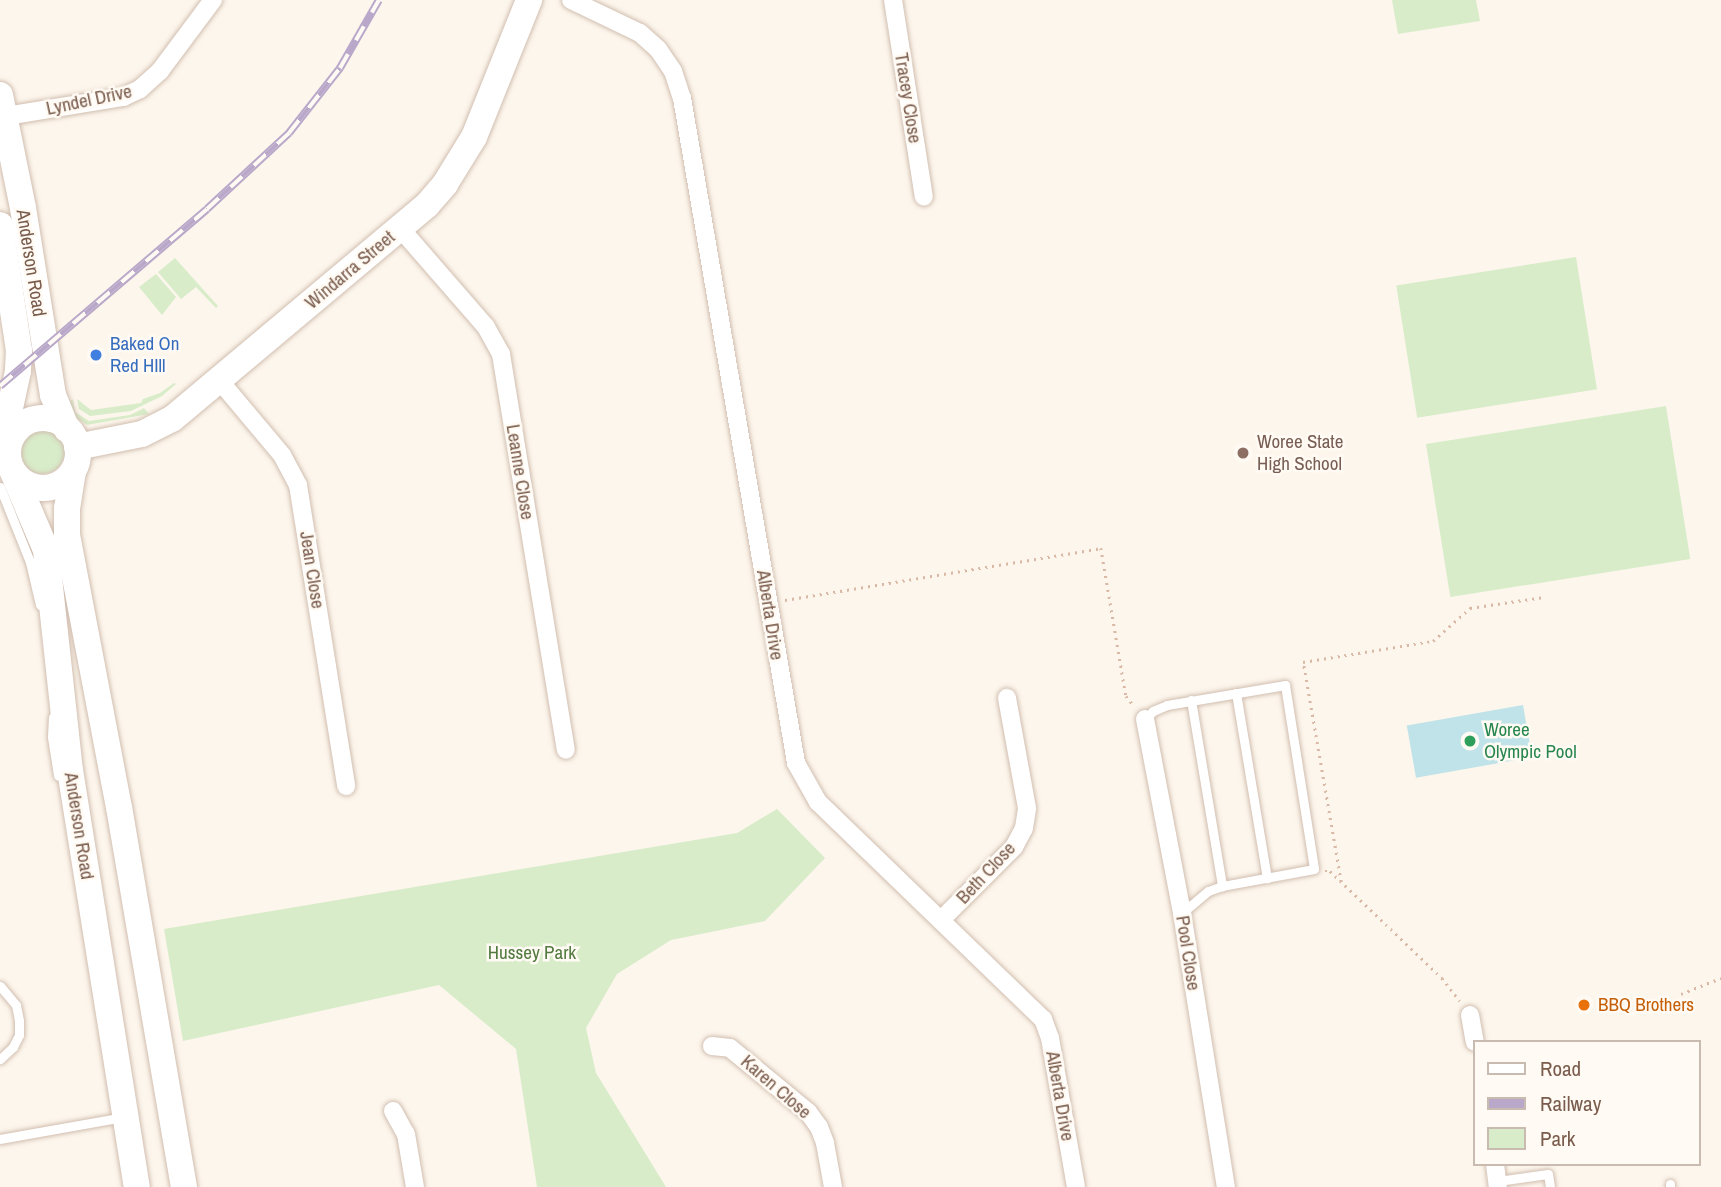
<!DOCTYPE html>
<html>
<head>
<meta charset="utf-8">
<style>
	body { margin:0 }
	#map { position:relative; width:1721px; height:1187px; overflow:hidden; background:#fdf6ec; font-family:"Archivo Narrow",sans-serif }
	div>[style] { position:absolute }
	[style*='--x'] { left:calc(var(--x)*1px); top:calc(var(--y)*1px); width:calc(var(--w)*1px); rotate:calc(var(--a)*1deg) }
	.green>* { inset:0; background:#d8ecc9; transform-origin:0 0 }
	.round { border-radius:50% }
	.water>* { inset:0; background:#bfe3e8; transform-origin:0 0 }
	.path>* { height:2.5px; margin-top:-1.25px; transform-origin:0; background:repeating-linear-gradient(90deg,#d9b8a5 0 2px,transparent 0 7px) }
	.roads { filter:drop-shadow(0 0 2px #d1beb0) drop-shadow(0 0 2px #d1beb0) }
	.lane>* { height:9px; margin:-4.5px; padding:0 4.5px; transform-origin:4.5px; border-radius:4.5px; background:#fff }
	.street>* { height:18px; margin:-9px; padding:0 9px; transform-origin:9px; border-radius:9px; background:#fff }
	.secondary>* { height:26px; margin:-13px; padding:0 13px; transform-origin:13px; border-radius:13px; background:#fff }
	.secondary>.ring { margin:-13px; padding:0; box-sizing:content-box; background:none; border:26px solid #fff; border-radius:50% }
	.rail>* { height:8px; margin-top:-4px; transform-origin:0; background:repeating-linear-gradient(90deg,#fffaf3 0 16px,#b9a8c9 0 32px); box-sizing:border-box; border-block:2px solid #b9a8c9 }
	.dots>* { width:19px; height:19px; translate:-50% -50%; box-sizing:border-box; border:4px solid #fffaf3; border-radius:50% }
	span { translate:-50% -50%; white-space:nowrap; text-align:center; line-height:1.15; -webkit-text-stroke:5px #fffaf3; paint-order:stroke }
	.street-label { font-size:19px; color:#7a5c4d }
	.shop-label { font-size:19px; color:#366cbe }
	.left { translate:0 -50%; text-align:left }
	.education-label { font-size:19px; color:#785e54 }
	.leisure-label { font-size:19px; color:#27864d }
	.park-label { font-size:19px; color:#537a41 }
	.food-label { font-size:19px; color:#c56008 }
	.legend { position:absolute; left:1473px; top:1040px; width:228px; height:126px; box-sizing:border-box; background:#fffaf3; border:2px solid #cabbb1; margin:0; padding:9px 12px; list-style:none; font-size:21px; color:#7a5c4d }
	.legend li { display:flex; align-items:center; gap:14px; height:35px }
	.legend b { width:35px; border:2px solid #cabbb1 }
</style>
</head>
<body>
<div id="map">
	<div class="green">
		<i style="clip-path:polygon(1392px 0,1476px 0,1480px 21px,1398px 34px)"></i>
		<i style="left:1576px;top:257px;width:134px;height:182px;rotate:81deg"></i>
		<i style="clip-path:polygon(175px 258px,218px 306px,216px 308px,196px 287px,181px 299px,158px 272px)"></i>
		<i style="clip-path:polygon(156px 274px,176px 297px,162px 315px,139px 287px)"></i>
		<i style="clip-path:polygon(174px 383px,176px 384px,162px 396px,131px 411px,90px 416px,79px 409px,77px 399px,91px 410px,141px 403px,143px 399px,160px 393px)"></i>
		<i style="clip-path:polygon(73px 399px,75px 412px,89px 421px,130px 415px,144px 408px,149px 414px,87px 425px,70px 414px,68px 403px)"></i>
		<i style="left:1666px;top:406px;width:155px;height:243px;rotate:81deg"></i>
		<i class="round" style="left:19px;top:428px;width:46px;height:46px"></i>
		<i style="clip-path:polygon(777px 809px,825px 858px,765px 921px,671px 940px,617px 974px,586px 1028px,596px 1073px,666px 1187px,537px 1187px,516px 1049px,439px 985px,183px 1041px,164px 929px,737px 833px)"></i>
	</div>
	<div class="water">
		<i style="left:1523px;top:705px;width:53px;height:118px;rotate:80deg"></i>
	</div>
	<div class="path">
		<i style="--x:785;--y:600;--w:320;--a:-9.3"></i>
		<i style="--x:1101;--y:548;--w:150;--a:80.4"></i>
		<i style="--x:1126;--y:696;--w:13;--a:51"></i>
		<i style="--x:1325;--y:871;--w:5;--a:0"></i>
		<i style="--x:1330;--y:871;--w:155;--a:43.7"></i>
		<i style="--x:1442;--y:978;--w:29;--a:52"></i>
		<i style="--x:1341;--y:882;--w:223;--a:-99.8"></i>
		<i style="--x:1303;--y:662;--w:132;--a:-9.2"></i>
		<i style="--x:1433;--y:641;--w:50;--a:-41.7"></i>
		<i style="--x:1470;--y:608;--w:75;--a:-8.5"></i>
		<i style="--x:1681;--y:994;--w:43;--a:-21.8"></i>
	</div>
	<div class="roads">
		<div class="lane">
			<i style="--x:0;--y:487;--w:81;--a:68.2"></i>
			<i style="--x:30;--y:562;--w:44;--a:76.9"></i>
			<i style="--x:1236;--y:693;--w:188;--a:80.5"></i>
			<i style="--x:1191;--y:700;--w:189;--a:80.5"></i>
			<i style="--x:53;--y:717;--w:20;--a:93"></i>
			<i style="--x:52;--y:737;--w:39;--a:81"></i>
			<i style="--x:1145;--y:719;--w:11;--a:-45"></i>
			<i style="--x:1153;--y:711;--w:15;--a:-23"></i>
			<i style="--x:1167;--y:705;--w:120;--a:-9.6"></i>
			<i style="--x:1285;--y:685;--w:186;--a:81"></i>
			<i style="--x:1314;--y:869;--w:94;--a:169.5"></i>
			<i style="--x:1222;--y:886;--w:15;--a:160"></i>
			<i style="--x:1208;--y:891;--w:33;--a:140"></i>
			<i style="--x:0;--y:986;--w:25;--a:50"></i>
			<i style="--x:16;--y:1005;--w:16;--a:79"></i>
			<i style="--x:19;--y:1021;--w:14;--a:90"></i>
			<i style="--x:19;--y:1035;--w:13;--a:117"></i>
			<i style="--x:13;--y:1047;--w:18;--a:137"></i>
			<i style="--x:0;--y:1139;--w:126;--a:-10.1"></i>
			<i style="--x:1498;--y:1181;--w:50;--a:-8"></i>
			<i style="--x:1548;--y:1174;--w:13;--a:81"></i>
			<i style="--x:1670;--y:1184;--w:3;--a:90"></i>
		</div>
		<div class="street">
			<i style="--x:571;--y:0;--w:76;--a:25.6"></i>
			<i style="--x:640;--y:33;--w:24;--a:42"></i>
			<i style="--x:658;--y:49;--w:27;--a:56"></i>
			<i style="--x:673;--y:71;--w:28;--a:72"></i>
			<i style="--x:682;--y:98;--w:675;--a:80.27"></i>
			<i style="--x:796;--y:763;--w:45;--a:60.6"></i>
			<i style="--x:818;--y:802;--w:313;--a:44"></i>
			<i style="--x:1043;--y:1019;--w:20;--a:70"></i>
			<i style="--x:1050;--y:1038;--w:151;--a:80.1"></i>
			<i style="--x:893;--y:0;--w:199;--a:81.1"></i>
			<i style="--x:6;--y:116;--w:119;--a:-9.2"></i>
			<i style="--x:123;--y:97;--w:19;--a:-25"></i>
			<i style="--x:140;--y:89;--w:27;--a:-42"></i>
			<i style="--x:160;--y:71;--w:89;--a:-53.3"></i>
			<i style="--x:400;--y:228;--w:131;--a:49"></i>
			<i style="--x:486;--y:327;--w:31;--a:61"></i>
			<i style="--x:501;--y:354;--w:401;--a:80.7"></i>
			<i style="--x:219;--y:380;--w:98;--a:50"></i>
			<i style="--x:282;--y:455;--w:34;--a:62"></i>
			<i style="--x:298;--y:485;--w:305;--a:80.9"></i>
			<i style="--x:1145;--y:719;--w:197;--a:79.2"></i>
			<i style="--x:1182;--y:913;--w:278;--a:80.9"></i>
			<i style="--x:941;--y:920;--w:103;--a:-45"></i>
			<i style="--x:1014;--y:847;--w:21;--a:-62"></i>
			<i style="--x:1024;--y:828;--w:20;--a:-81"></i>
			<i style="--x:1027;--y:808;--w:112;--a:-100.3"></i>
			<i style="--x:1470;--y:1015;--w:27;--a:80"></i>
			<i style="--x:712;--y:1046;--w:18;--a:6"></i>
			<i style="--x:730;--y:1048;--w:101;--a:39.4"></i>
			<i style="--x:808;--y:1112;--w:19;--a:54"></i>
			<i style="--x:819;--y:1127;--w:17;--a:69"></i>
			<i style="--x:825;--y:1143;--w:45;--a:79.7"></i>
			<i style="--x:393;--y:1111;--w:26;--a:61"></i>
			<i style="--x:406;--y:1134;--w:54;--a:80.4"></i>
			<i style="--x:1495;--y:1164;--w:23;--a:83"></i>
		</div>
		<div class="secondary">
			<i style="--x:0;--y:95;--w:115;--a:78.5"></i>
			<i style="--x:23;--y:208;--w:189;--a:80.9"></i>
			<i style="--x:53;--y:395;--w:37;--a:68"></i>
			<i style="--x:0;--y:225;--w:126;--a:81.4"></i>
			<i style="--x:19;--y:350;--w:21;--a:93"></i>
			<i style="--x:18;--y:371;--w:61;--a:102.2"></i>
			<i style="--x:5;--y:431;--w:29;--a:84"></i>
			<i class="ring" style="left:8px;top:418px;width:44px;height:44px"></i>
			<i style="--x:77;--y:447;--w:66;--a:-11.3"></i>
			<i style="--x:142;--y:434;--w:34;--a:-27"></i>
			<i style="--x:172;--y:419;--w:333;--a:-40"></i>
			<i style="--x:427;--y:205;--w:28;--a:-49"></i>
			<i style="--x:445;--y:184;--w:55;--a:-58.3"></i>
			<i style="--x:474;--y:137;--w:148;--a:-68.1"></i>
			<i style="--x:12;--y:470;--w:87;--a:67"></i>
			<i style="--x:46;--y:550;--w:221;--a:83.8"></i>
			<i style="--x:70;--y:770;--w:422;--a:80.9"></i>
			<i style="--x:73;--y:471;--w:37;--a:99"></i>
			<i style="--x:67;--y:508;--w:27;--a:90"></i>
			<i style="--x:67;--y:535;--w:277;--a:79.2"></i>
			<i style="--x:119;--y:807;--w:386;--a:80.3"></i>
		</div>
	</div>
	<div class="rail">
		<i style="--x:0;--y:386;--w:272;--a:-40.5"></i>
		<i style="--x:207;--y:209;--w:112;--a:-42.8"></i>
		<i style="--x:289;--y:133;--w:83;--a:-51.9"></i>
		<i style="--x:340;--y:68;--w:78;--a:-60.2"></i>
	</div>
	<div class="dots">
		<i style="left:96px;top:355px;background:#3f7fe0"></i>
		<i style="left:1243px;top:453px;background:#8d6e63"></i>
		<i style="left:1470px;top:741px;background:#2e9e5b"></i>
		<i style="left:1584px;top:1005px;background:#e8710a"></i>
	</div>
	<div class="street-label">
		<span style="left:908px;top:98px;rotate:81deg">Tracey Close</span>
		<span style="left:89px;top:100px;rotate:-12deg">Lyndel Drive</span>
		<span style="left:31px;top:263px;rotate:81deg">Anderson Road</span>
		<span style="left:350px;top:270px;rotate:-40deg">Windarra Street</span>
		<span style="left:520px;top:472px;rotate:81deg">Leanne Close</span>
		<span style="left:312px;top:570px;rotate:81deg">Jean Close</span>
		<span style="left:770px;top:615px;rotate:81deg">Alberta Drive</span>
		<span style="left:79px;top:826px;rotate:81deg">Anderson Road</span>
		<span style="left:986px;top:873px;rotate:-47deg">Beth Close</span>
		<span style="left:1188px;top:953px;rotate:81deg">Pool Close</span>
		<span style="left:776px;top:1087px;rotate:41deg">Karen Close</span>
		<span style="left:1060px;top:1096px;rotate:80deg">Alberta Drive</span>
	</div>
	<div class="shop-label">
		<span class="left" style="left:110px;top:355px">Baked On<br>Red HIll</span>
	</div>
	<div class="education-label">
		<span class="left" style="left:1257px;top:453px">Woree State<br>High School</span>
	</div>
	<div class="leisure-label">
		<span class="left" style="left:1484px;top:741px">Woree<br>Olympic Pool</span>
	</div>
	<div class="park-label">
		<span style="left:532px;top:953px">Hussey Park</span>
	</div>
	<div class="food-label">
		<span class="left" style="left:1598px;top:1005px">BBQ Brothers</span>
	</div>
	<ul class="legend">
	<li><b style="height:9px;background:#fff"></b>Road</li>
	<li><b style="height:9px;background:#b9a8c9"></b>Railway</li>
	<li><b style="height:19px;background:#d8ecc9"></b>Park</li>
	</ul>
</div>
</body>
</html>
